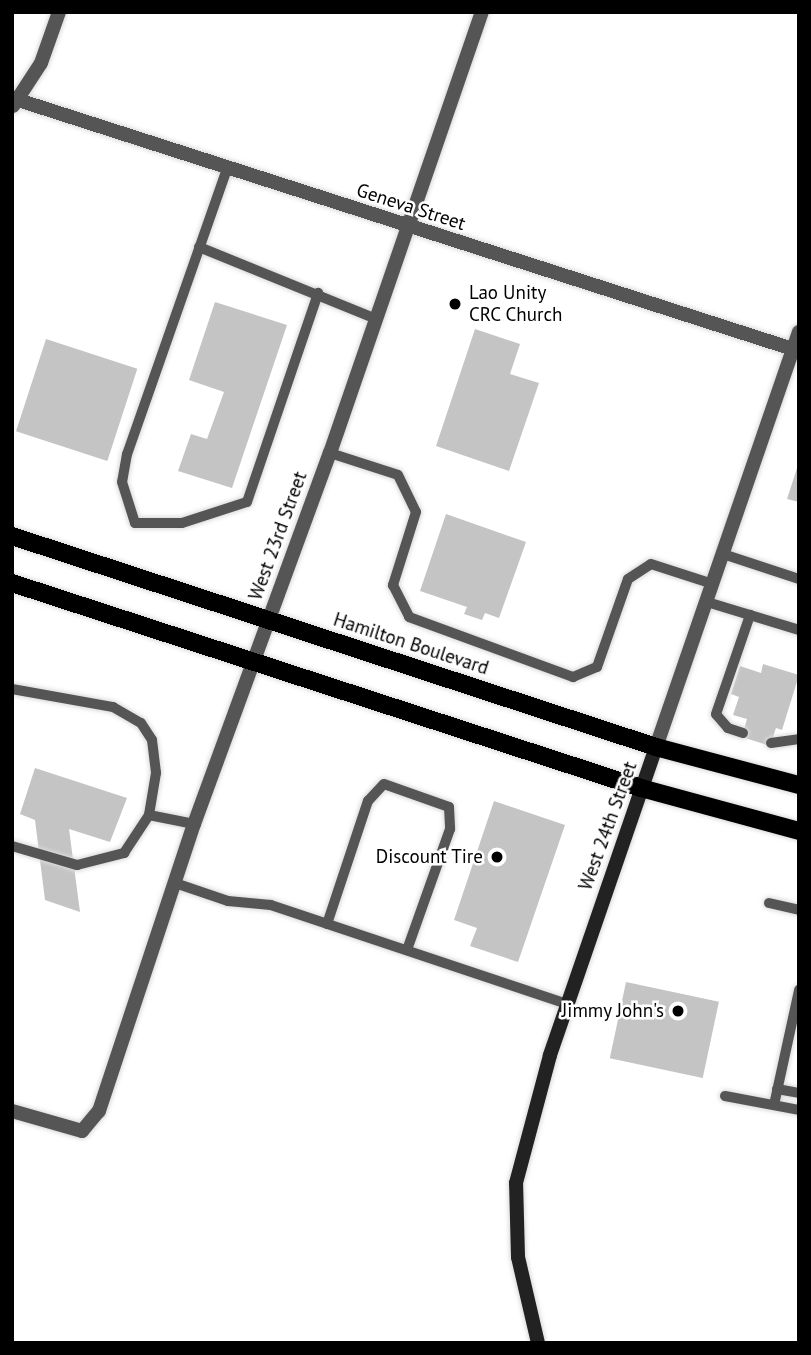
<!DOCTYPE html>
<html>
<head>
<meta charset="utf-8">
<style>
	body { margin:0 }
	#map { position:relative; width:811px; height:1355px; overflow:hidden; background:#fff; font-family:"PT Sans",sans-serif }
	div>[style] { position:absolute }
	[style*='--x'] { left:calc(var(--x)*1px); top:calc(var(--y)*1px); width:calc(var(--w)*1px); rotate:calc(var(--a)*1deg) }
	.building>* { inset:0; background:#c4c4c4; transform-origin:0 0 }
	.roads { filter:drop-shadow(0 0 2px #dbdbdb) drop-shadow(0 0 2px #dbdbdb) }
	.lane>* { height:10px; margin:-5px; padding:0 5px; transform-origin:5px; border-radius:5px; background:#555 }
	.street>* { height:14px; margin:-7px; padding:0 7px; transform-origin:7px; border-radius:7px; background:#555 }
	.secondary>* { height:14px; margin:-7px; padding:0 7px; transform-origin:7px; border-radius:7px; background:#222 }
	.primary>* { height:18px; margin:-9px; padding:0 9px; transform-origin:9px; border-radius:9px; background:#000 }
	.dots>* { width:19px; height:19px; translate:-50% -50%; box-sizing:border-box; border:4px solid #fff; border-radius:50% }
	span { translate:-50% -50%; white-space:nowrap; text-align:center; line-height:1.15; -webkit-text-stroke:5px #fff; paint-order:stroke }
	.street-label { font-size:19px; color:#000 }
	.poi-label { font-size:19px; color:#000 }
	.left { translate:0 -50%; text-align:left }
	.right { translate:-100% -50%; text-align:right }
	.frame { position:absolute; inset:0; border:14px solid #000; pointer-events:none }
</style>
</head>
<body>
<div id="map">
	<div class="building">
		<i style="clip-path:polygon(215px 302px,287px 325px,232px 488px,178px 471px,191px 434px,207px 439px,224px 392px,189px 380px)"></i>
		<i style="clip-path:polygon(475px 329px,520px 344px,510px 374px,539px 383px,509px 471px,436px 446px)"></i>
		<i style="left:46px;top:339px;width:96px;height:97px;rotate:18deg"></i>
		<i style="clip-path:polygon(798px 465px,799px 465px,799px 502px,787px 499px)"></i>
		<i style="clip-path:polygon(446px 514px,526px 542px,499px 618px,485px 613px,482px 620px,464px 614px,467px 607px,420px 591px)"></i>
		<i style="clip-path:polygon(763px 664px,799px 675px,782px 730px,776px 728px,770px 746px,742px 737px,747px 719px,733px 715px,739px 697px,731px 694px,740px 666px,761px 673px)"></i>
		<i style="clip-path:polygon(35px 768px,127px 798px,110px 842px,69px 829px,80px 912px,45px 900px,35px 820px,20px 814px)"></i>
		<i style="clip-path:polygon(494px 801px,565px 825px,518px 962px,470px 946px,477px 928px,454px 920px)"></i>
		<i style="left:626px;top:982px;width:95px;height:78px;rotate:12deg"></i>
	</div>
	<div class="roads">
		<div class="lane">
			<i style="--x:228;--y:166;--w:305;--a:109.3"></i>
			<i style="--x:127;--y:454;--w:28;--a:100"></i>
			<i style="--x:122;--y:482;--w:43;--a:72.4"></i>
			<i style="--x:135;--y:523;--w:47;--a:0"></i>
			<i style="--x:182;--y:523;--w:68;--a:-17.9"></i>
			<i style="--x:247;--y:502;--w:221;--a:-71.2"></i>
			<i style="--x:199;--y:247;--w:189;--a:22.1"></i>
			<i style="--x:330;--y:453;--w:71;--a:17.9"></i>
			<i style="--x:398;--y:475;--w:41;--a:64.1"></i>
			<i style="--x:416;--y:512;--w:77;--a:107.5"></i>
			<i style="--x:393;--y:585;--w:36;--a:63"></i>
			<i style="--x:409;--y:617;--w:175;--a:20.1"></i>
			<i style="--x:573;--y:677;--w:26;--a:-23"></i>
			<i style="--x:597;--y:667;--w:93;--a:-70.6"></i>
			<i style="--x:628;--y:579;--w:27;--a:-33"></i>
			<i style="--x:651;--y:564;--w:65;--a:17.9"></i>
			<i style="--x:723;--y:554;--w:80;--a:18.2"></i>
			<i style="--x:707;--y:602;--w:96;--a:16.9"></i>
			<i style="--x:12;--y:689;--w:103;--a:10.1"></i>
			<i style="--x:113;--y:707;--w:32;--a:30"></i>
			<i style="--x:141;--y:723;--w:20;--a:57"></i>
			<i style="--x:152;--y:740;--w:33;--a:83"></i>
			<i style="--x:156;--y:773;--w:43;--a:99.5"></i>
			<i style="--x:149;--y:815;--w:46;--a:11.3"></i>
			<i style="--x:743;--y:733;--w:16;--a:-162"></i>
			<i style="--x:728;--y:728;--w:18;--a:-131"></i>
			<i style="--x:716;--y:714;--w:105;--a:-71"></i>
			<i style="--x:771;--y:743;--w:28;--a:-8"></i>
			<i style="--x:12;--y:846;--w:68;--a:16.3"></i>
			<i style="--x:77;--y:865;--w:49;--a:-14.3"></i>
			<i style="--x:124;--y:853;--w:45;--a:-56.7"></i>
			<i style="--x:175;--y:883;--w:56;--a:18.8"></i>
			<i style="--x:228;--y:901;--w:43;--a:5.3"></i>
			<i style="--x:271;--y:905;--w:312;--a:18.5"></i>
			<i style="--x:769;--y:903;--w:31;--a:13"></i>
			<i style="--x:327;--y:924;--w:130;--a:-71.6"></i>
			<i style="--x:368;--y:801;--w:23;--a:-47"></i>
			<i style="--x:384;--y:784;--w:69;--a:19.5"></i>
			<i style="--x:449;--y:807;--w:22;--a:87"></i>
			<i style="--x:450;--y:829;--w:128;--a:109.6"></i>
			<i style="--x:777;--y:1089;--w:22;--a:10"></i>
			<i style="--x:725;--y:1096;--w:75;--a:10.7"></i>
			<i style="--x:774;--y:1105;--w:118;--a:-77.7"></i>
		</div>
		<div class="street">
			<i style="--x:12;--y:98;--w:827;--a:17.82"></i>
			<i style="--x:13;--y:106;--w:51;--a:-56.9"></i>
			<i style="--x:41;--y:63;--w:54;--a:-70.6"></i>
			<i style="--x:656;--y:747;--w:439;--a:-71"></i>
			<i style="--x:12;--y:1111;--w:73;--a:15.9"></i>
			<i style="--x:82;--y:1131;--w:26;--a:-50"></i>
			<i style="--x:99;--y:1111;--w:302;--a:-71.7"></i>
			<i style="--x:194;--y:824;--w:395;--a:-69.9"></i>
			<i style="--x:330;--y:453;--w:466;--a:-71"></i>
		</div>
		<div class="secondary">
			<i style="--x:538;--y:1343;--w:88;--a:-103.1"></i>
			<i style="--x:518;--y:1257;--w:74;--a:-91.5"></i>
			<i style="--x:516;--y:1183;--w:132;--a:-75.1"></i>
			<i style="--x:550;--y:1055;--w:326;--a:-71"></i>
		</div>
		<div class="primary">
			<i style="--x:12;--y:536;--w:678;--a:18.14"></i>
			<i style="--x:656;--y:747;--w:148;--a:14.9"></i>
			<i style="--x:12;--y:583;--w:662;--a:18.05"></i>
			<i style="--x:641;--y:788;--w:164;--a:15.2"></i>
		</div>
	</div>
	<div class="dots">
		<i style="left:455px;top:304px;background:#000"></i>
		<i style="left:497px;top:857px;background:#000"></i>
		<i style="left:678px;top:1011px;background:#000"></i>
	</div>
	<div class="street-label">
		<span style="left:411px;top:207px;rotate:18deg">Geneva Street</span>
		<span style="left:278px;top:536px;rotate:-70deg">West 23rd Street</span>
		<span style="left:411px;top:644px;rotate:18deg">Hamilton Boulevard</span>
		<span style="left:608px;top:826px;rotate:-70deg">West 24th Street</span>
	</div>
	<div class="poi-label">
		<span class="left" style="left:469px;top:304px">Lao Unity<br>CRC Church</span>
		<span class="right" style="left:483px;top:857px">Discount Tire</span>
		<span class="right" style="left:664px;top:1011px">Jimmy John's</span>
	</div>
	<div class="frame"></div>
</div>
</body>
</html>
